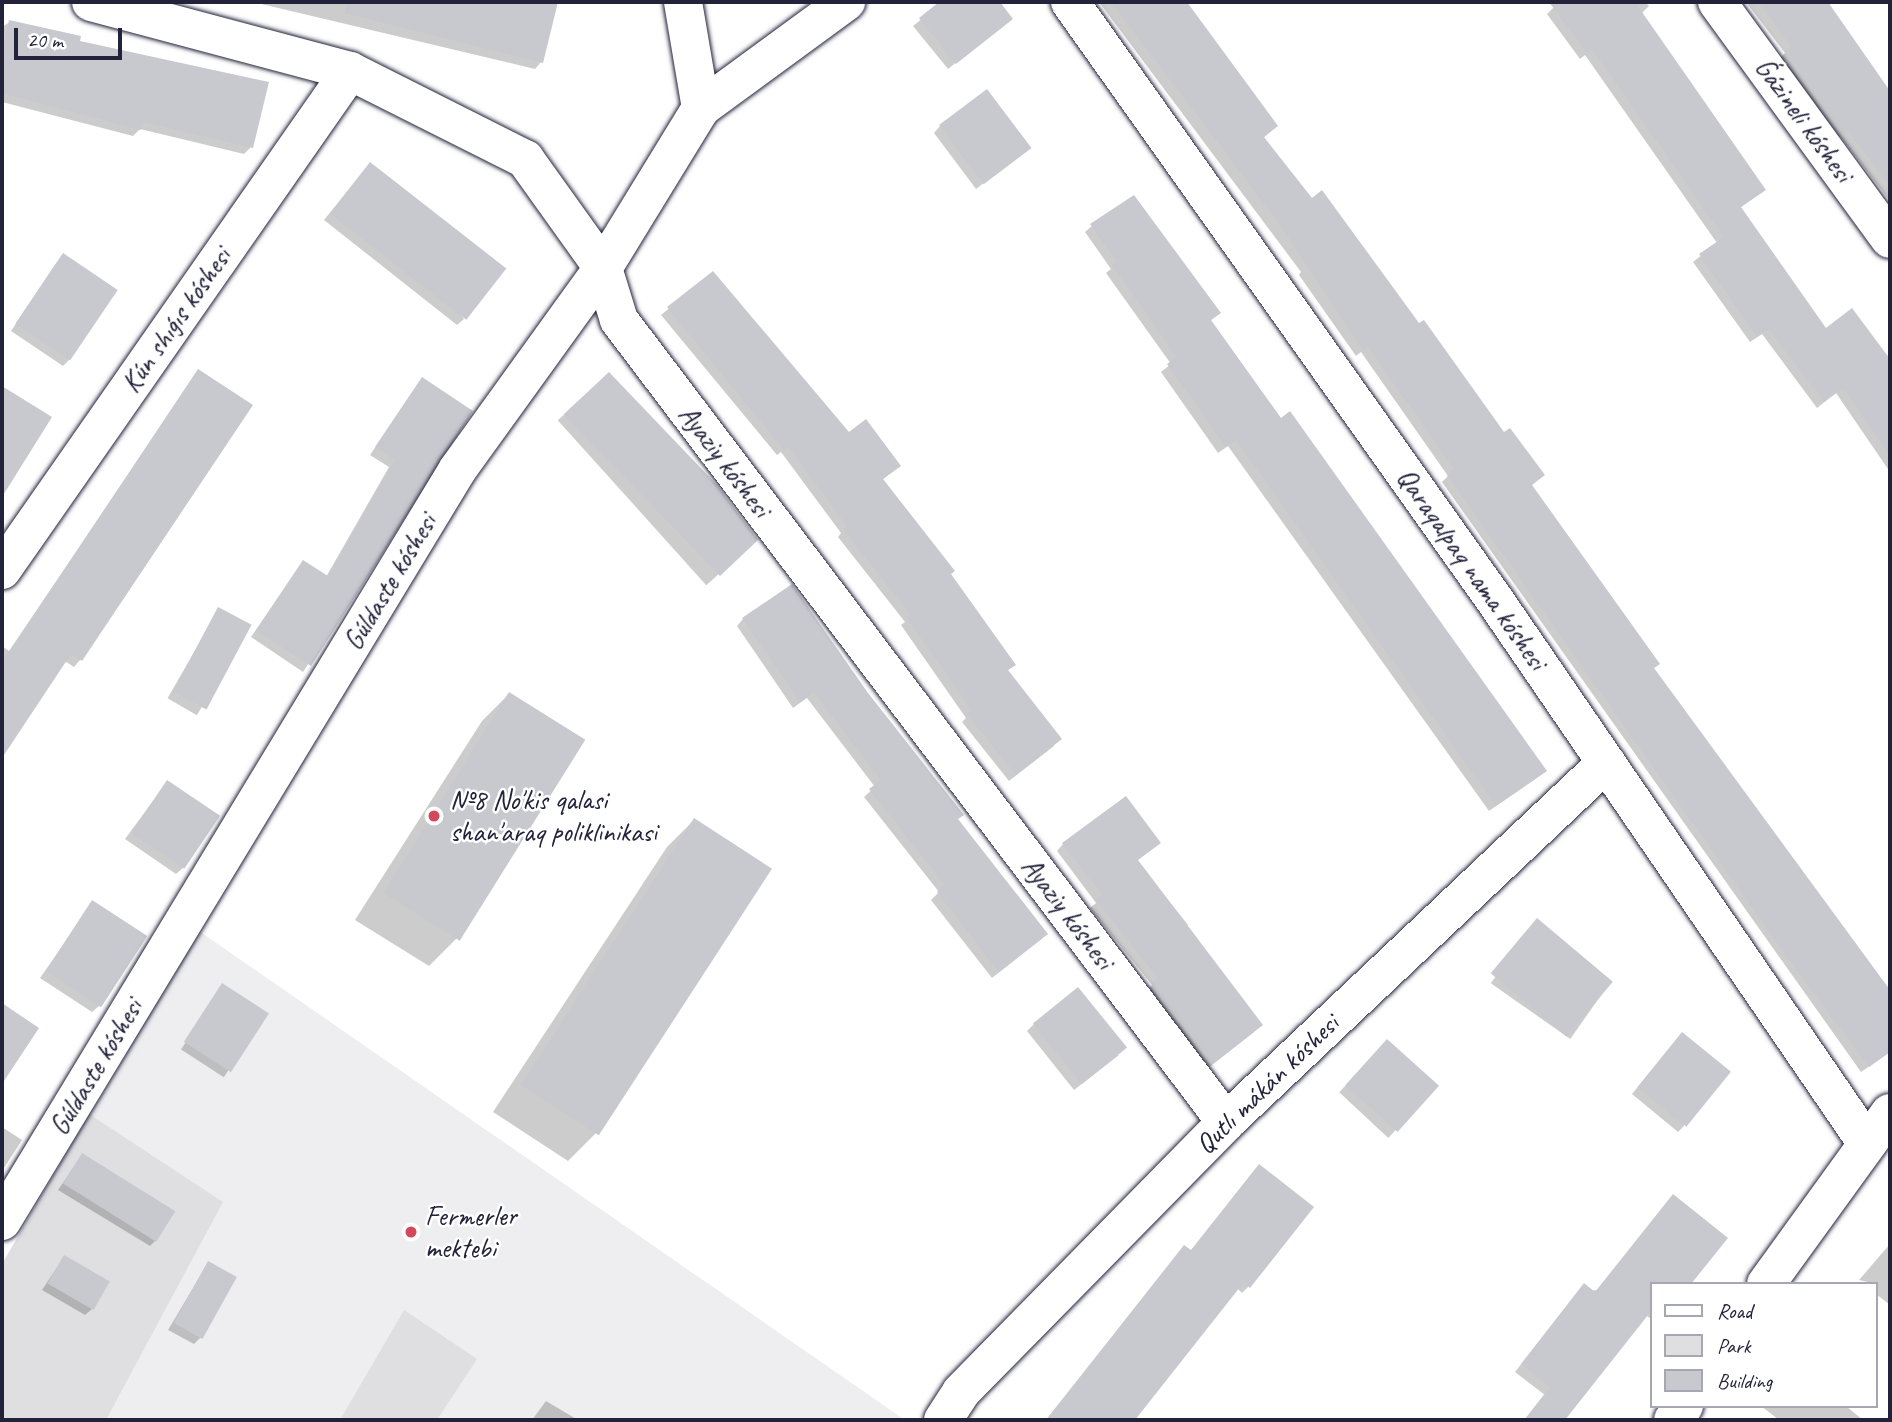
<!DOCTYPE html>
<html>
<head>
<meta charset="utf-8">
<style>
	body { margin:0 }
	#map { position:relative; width:1892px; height:1422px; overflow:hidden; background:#fff; font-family:Caveat,sans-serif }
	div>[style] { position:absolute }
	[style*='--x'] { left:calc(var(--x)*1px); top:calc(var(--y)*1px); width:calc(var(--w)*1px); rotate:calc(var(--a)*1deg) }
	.built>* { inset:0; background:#eeeef1 }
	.green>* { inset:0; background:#dfdfe2 }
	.shadow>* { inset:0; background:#0003; transform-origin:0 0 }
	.building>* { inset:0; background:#c8c8cf; transform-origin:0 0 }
	.roads { filter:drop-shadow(0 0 2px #22223b) drop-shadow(0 0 2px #22223b) }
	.minor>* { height:38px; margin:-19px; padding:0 19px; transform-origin:19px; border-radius:19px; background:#fff }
	.dots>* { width:19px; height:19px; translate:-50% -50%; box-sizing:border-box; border:4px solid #fff; border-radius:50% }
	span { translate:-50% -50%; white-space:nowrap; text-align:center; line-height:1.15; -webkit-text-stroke:5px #fff; paint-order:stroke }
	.street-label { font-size:28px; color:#22223b }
	.poi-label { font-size:28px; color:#22223b }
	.left { translate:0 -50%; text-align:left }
	.frame { position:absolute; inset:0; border:4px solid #22223b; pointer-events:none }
	.legend { position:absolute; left:1650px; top:1282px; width:228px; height:126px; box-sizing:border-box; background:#fff; border:2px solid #a7a7b1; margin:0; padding:9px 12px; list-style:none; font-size:21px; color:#22223b }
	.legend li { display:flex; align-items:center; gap:14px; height:35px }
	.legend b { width:35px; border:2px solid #a7a7b1 }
	.scale { position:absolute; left:14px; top:28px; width:108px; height:32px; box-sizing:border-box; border:4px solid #22223b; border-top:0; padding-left:9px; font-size:21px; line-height:24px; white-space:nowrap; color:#22223b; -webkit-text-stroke:5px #fff; paint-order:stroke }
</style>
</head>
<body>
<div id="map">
	<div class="built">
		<i style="clip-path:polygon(199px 931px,905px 1420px,2px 1420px,2px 1264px)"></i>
	</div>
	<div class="green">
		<i style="clip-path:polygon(89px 1114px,223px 1202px,106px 1420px,2px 1420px,2px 1264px)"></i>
		<i style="clip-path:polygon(404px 1310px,477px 1359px,437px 1420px,340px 1420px)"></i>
	</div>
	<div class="shadow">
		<i style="clip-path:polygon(253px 2px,556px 2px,541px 62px,535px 69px)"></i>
		<i style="clip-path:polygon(942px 2px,997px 2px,1011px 19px,948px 69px,913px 26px)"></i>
		<i style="clip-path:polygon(1099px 2px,1186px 2px,1276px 126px,1263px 138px,1530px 486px,1653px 669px,1890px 995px,1890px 1052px,1861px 1072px,1442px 482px,1448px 476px,1361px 352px,1356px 356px,1299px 275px,1301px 272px)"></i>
		<i style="clip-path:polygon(1559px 2px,1645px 2px,1649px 6px,1641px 14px,1764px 189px,1740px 208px,1826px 330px,1852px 311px,1890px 362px,1890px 472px,1836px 393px,1817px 408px,1762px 334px,1750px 342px,1693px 262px,1717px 243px,1585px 55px,1580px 59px,1547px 14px)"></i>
		<i style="clip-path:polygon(1746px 2px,1831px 3px,1829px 6px,1890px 94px,1890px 201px,1840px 136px,1837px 138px,1780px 58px,1785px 53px)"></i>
		<i style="clip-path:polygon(10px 22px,78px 42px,251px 147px,244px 154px,140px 129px,133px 136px,2px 102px,2px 27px)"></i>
		<i style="clip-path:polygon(940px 126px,1022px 154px,976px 189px,934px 133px)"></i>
		<i style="clip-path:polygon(364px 171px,464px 319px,457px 325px,324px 220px)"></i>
		<i style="clip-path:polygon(1092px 226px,1219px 313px,1210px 321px,1538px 777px,1489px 811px,1228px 446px,1218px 453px,1161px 372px,1171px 364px,1106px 273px,1111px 269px,1085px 232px)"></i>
		<i style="clip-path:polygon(57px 262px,70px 359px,63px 366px,11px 331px)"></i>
		<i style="clip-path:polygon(712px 273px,849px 434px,899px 466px,882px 480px,1013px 665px,1007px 671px,1054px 746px,1009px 781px,962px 722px,966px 718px,901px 625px,905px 622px,838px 537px,841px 533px,781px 452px,777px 455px,661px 315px)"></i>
		<i style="clip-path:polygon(198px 371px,250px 405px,80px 660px,74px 667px,65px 661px,2px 755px,2px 646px,9px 651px)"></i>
		<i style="left:609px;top:374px;width:222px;height:69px;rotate:48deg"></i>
		<i style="clip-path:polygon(422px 379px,471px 411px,303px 672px,251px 637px,303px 562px,326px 577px,389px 467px,370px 455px)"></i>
		<i style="left:219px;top:609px;width:34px;height:103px;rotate:30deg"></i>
		<i style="clip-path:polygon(743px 619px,956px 820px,1046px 934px,1039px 941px,992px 978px,931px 900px,939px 892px,864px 797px,875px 787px,807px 698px,793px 708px,737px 626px)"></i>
		<i style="clip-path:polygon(509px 694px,456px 939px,429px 966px,355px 920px,482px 721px)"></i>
		<i style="clip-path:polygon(167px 782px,183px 868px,176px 874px,125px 839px)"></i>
		<i style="clip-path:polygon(694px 820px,596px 1133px,568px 1161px,493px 1112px,667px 847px)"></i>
		<i style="clip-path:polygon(1063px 844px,1137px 861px,1188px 925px,1185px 929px,1254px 1032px,1207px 1069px,1146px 991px,1152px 985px,1090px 908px,1096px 903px,1057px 851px)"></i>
		<i style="clip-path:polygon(93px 902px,99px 1006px,92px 1012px,40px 978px)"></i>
		<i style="left:1531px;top:926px;width:97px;height:70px;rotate:35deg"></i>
		<i style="left:223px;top:985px;width:51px;height:77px;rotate:33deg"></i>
		<i style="clip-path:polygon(1034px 1024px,1119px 1055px,1074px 1090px,1027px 1031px)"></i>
		<i style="left:1387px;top:1041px;width:67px;height:70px;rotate:43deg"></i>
		<i style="clip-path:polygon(1676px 1041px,1684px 1126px,1678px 1132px,1632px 1094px)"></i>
		<i style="clip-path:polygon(2px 1127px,22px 1140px,2px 1171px)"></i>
		<i style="clip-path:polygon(82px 1155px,157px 1239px,150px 1246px,58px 1190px)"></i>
		<i style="clip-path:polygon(1253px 1173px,1249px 1286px,1242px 1293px,1237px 1288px,1133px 1420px,1046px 1420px,1178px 1254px,1190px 1252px)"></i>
		<i style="clip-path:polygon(1890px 1244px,1890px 1305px,1876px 1294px,1876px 1284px,1859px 1280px)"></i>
		<i style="clip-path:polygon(64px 1257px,92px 1309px,85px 1315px,42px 1290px)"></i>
		<i style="clip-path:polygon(208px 1263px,200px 1338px,194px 1344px,168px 1330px)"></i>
		<i style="clip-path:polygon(1652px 1284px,1652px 1320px,1646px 1315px,1565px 1417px,1569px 1420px,1525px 1420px,1545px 1395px,1515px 1372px,1578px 1292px)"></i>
		<i style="clip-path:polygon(546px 1401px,578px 1420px,532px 1420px)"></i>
		<i style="clip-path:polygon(1761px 1406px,1846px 1406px,1863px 1420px,1779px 1420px)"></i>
	</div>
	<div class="building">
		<i style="clip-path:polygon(346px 2px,558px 2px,543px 63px,345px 13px)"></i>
		<i style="clip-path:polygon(939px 2px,1000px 2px,1013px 19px,956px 64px,919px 18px)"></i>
		<i style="clip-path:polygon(1111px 2px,1187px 2px,1278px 126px,1264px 137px,1312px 198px,1322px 190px,1419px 323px,1424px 320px,1504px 432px,1510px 428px,1545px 475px,1532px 485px,1660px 664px,1654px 668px,1890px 990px,1890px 1052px,1869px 1067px,1800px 975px,1447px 475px,1454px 469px,1368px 347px,1363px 350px,1279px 223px)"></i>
		<i style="clip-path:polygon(1549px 2px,1635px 2px,1766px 190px,1741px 207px,1826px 328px,1852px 308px,1890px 359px,1890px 455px,1843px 388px,1824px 402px,1769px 329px,1757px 337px,1699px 254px,1724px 237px,1592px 49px,1587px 53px)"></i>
		<i style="clip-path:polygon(1758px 2px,1828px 2px,1890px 91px,1890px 186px,1848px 131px,1844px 133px,1786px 50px,1791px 46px)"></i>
		<i style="clip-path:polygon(9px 20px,81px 36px,80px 41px,269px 82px,253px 148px,143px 122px,141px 130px,2px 93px,2px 54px)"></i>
		<i style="left:987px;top:89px;width:74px;height:60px;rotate:53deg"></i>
		<i style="left:370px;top:162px;width:173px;height:65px;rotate:38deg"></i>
		<i style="clip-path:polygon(1134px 195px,1221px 313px,1211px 320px,1281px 418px,1290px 411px,1547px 771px,1496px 806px,1236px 440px,1226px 447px,1167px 364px,1177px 357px,1112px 265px,1117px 262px,1090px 224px)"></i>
		<i style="left:63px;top:253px;width:66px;height:85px;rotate:34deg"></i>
		<i style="clip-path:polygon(713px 271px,849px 432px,866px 419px,901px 466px,883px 479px,955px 571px,951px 574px,1016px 665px,1008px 670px,1062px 739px,1016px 775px,967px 714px,972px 710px,906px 617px,910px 614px,843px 529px,847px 526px,788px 447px,784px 450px,667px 307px)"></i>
		<i style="clip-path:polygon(198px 369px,253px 405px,82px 661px,71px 654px,2px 758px,2px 663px)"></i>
		<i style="clip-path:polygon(609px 372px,716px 484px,758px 540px,720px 576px,564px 414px)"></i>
		<i style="clip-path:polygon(422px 377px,473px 411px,311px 666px,256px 630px,303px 560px,328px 576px,395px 460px,375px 447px)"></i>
		<i style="clip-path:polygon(2px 386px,52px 417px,2px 497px)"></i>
		<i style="clip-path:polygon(792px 584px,868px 693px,964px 815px,958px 819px,1048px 934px,999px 972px,937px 892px,945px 885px,869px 789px,881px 780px,814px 692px,800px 702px,742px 618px)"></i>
		<i style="left:218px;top:607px;width:38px;height:96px;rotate:28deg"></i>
		<i style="left:509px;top:692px;width:90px;height:237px;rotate:32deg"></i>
		<i style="left:167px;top:780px;width:64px;height:64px;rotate:34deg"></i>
		<i style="clip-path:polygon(1126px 796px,1161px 843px,1138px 860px,1263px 1025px,1214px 1063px,1151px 983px,1158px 978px,1096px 900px,1102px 895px,1062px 843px)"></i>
		<i style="left:694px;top:818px;width:93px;height:318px;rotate:33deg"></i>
		<i style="left:92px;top:900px;width:66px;height:85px;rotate:33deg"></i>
		<i style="left:1537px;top:918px;width:99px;height:72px;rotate:40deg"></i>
		<i style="left:222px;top:983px;width:56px;height:70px;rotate:33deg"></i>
		<i style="left:1078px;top:987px;width:78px;height:58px;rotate:51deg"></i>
		<i style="clip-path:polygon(2px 1003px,39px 1028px,2px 1084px)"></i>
		<i style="left:1682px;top:1032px;width:63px;height:71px;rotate:39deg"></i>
		<i style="left:1387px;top:1039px;width:70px;height:62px;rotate:42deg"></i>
		<i style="left:82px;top:1153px;width:110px;height:36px;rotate:32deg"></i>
		<i style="clip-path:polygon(1259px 1164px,1314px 1207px,1250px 1288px,1244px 1282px,1135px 1420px,1046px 1420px,1184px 1245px,1191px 1250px)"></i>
		<i style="clip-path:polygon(1673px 1194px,1728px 1238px,1691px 1284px,1652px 1284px,1652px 1310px,1565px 1420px,1524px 1420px,1550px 1387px,1521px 1364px,1584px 1283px,1595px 1292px)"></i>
		<i style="left:64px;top:1255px;width:53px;height:33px;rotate:30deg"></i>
		<i style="left:208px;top:1261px;width:33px;height:71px;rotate:29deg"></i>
	</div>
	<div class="roads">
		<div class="minor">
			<i style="--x:91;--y:2;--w:268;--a:14.9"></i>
			<i style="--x:350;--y:71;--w:196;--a:26.7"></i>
			<i style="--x:525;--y:159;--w:134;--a:54.4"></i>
			<i style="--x:603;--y:268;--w:54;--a:72.9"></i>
			<i style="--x:619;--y:320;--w:1006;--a:52.88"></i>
			<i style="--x:683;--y:2;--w:108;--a:80.4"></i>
			<i style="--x:1070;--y:2;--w:732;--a:54.62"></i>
			<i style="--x:1494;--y:599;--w:658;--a:55.59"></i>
			<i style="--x:1717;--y:2;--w:293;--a:53.9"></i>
			<i style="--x:2;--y:570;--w:608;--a:-55.11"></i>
			<i style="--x:2;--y:1221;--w:879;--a:-58.77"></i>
			<i style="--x:458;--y:469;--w:248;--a:-54.2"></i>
			<i style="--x:603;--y:268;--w:188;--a:-58.5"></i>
			<i style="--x:701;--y:108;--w:180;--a:-36.2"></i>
			<i style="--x:1766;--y:1284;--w:211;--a:-54.1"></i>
			<i style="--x:943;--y:1420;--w:33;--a:-57"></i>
			<i style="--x:961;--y:1392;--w:378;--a:-45.5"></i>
			<i style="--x:1226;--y:1122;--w:523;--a:-43.37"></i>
			<i style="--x:1673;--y:1420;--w:18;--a:-52"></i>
		</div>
	</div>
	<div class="dots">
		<i style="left:434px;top:816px;background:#d1495b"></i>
		<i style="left:411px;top:1232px;background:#d1495b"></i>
	</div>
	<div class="street-label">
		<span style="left:1804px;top:120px;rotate:54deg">Ǵázineli kóshesi</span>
		<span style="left:176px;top:320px;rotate:-55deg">Kún shıǵıs kóshesi</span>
		<span style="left:725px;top:461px;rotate:53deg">Ayaziy kóshesi</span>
		<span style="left:1472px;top:569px;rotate:55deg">Qaraqalpaq nama kóshesi</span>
		<span style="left:390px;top:582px;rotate:-59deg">Gúldaste kóshesi</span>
		<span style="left:1068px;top:913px;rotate:53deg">Ayaziy kóshesi</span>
		<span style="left:96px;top:1067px;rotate:-59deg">Gúldaste kóshesi</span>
		<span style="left:1267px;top:1084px;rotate:-44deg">Qutlı mákán kóshesi</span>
	</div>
	<div class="poi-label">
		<span class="left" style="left:450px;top:816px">№8 No'kis qalasi<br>shan'araq poliklinikasi</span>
		<span class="left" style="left:425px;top:1232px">Fermerler<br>mektebi</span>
	</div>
	<div class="frame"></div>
	<ul class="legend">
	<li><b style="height:9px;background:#fff"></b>Road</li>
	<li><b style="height:19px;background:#dfdfe2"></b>Park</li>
	<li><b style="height:19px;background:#c8c8cf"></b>Building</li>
	</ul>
	<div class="scale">20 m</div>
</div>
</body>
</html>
